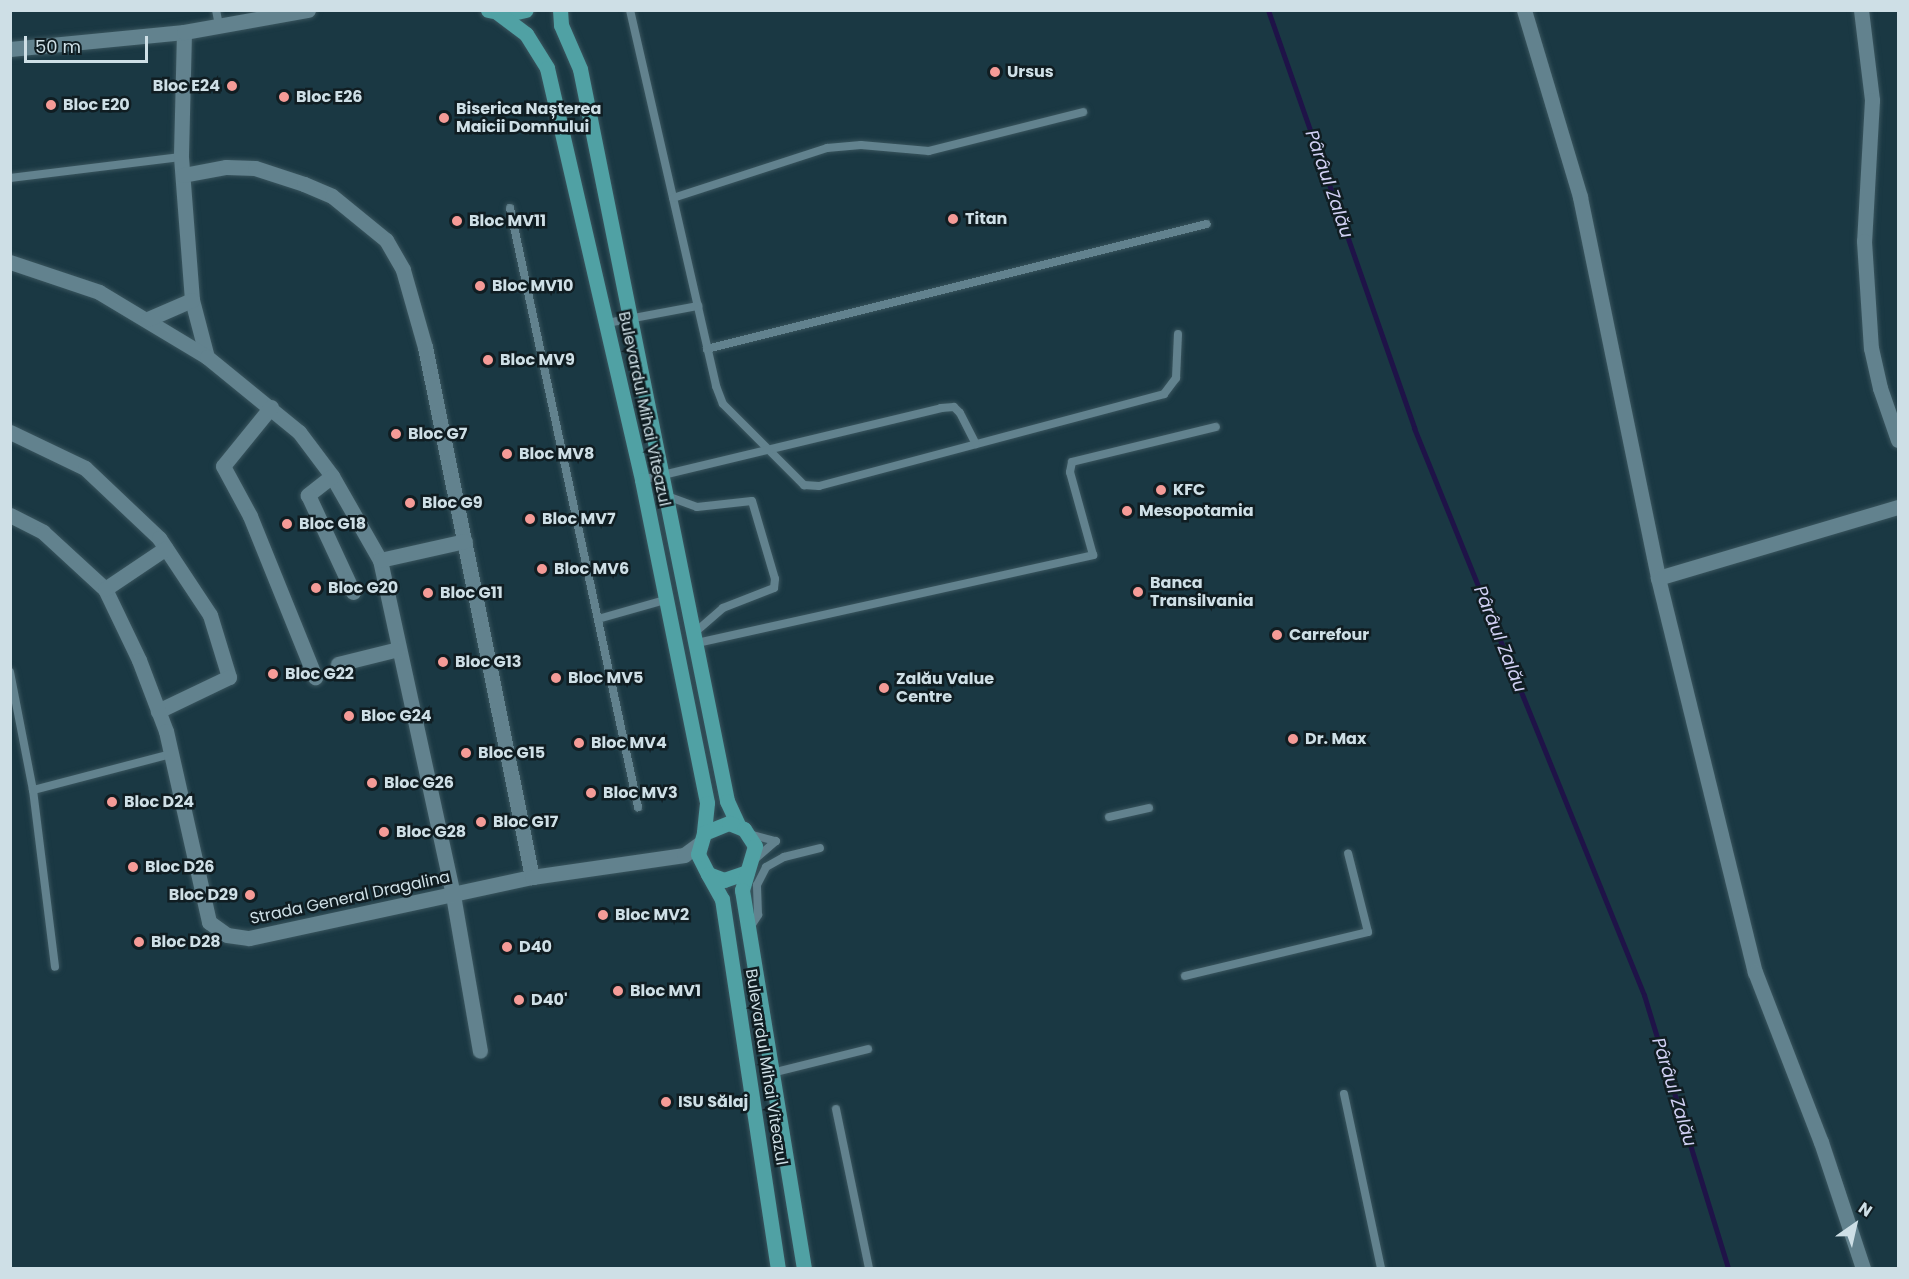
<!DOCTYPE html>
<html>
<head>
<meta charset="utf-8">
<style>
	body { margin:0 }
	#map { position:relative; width:1909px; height:1279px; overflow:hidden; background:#1a3843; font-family:Poppins,sans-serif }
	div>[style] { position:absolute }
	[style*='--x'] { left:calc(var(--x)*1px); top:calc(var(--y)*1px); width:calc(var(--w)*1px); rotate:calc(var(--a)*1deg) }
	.stream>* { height:5px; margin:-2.5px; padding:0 2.5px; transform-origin:2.5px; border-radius:2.5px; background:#1f1348 }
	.roads { filter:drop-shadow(0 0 2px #3a555e) drop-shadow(0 0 2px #3a555e) }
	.service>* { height:8px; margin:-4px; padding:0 4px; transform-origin:4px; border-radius:4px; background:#62828e }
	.minor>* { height:15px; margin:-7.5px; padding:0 7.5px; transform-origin:7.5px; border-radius:7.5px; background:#62828e }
	.tertiary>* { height:15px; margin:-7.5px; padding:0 7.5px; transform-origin:7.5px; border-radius:7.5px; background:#62828e }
	.primary>* { height:15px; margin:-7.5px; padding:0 7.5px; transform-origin:7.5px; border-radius:7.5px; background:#50a1a4 }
	.dots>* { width:16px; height:16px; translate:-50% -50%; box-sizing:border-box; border:3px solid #101d22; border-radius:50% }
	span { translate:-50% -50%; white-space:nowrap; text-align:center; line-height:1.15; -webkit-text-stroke:5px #101d22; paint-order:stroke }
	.poi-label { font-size:16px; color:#cedfe6; font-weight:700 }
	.left { translate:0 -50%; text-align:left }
	.right { translate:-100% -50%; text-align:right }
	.street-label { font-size:16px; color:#cedfe6 }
	.water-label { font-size:18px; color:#d1d0f3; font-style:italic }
	.frame { position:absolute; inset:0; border:12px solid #cedfe6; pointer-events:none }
	.north { position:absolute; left:1825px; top:1195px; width:60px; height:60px; -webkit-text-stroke:4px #101d22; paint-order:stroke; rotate:34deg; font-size:16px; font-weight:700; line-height:24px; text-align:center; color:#cedfe6 }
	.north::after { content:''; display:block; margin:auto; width:21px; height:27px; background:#cedfe6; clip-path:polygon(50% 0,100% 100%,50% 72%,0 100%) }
	.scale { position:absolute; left:24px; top:36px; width:124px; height:27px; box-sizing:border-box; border:3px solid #cedfe6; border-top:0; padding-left:8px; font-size:18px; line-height:21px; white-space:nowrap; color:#cedfe6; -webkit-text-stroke:4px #101d22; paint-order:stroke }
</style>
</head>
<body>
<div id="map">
	<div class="stream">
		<i style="--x:1268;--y:10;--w:443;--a:70.7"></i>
		<i style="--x:1414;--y:428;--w:612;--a:67.92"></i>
		<i style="--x:1644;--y:995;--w:286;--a:72.9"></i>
	</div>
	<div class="roads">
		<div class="service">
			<i style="--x:216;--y:10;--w:16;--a:79"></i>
			<i style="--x:630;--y:10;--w:386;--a:77.1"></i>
			<i style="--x:716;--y:386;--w:19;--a:69"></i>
			<i style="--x:723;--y:404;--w:115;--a:45"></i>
			<i style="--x:804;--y:485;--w:15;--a:4"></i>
			<i style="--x:819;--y:486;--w:357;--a:-14.9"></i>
			<i style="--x:1164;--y:394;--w:20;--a:-53"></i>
			<i style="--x:1176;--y:378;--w:44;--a:-87.4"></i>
			<i style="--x:10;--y:178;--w:172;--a:-7"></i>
			<i style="--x:673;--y:198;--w:162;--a:-18"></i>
			<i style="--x:827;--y:148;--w:34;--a:-5"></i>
			<i style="--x:861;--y:145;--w:68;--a:5"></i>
			<i style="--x:929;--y:151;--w:159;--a:-14.2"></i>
			<i style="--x:510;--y:208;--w:613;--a:77.94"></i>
			<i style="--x:607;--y:323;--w:93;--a:-10.6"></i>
			<i style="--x:707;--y:349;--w:515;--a:-14.04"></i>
			<i style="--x:642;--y:480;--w:308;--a:-13.5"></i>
			<i style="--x:941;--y:408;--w:13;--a:-4"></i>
			<i style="--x:954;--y:407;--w:8;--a:45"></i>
			<i style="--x:960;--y:413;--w:35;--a:63"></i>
			<i style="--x:667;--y:496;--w:32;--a:20"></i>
			<i style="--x:697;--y:507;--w:55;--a:-6.2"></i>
			<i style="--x:752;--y:501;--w:81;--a:73.6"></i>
			<i style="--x:775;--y:579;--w:9;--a:96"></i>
			<i style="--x:774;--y:588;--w:55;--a:158.6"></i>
			<i style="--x:723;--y:608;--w:37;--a:139"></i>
			<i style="--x:598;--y:619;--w:70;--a:-15.8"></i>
			<i style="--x:697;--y:643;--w:406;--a:-12.5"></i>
			<i style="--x:1093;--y:555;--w:86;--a:-105.5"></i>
			<i style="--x:1070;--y:472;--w:10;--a:-79"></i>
			<i style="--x:1072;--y:462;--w:148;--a:-13.7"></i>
			<i style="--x:10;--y:672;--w:120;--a:79"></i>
			<i style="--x:33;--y:790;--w:178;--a:82.9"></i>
			<i style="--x:33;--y:790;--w:143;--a:-14.6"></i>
			<i style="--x:1109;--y:817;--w:41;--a:-12.7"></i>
			<i style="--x:749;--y:834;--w:28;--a:15"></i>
			<i style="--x:754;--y:860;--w:29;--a:-41"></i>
			<i style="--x:749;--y:929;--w:17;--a:-57"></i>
			<i style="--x:758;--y:915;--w:30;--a:-92"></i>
			<i style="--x:757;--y:885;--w:20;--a:-63"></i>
			<i style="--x:766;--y:867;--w:21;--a:-29"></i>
			<i style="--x:784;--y:857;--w:37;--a:-14"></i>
			<i style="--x:1185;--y:976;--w:188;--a:-13.5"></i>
			<i style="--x:1368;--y:932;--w:81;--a:-104.2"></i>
			<i style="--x:772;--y:1073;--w:99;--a:-14"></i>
			<i style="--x:1344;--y:1094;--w:178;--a:78"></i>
			<i style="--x:836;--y:1109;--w:162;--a:78.3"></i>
		</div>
		<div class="minor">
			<i style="--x:1524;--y:10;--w:195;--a:73.3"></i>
			<i style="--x:1580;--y:197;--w:389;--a:78.4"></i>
			<i style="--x:1658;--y:578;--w:406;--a:76.2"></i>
			<i style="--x:1755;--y:972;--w:182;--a:68.8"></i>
			<i style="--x:1821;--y:1142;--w:133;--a:71.6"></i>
			<i style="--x:1861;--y:10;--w:91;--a:83"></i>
			<i style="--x:1872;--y:100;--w:141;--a:93.2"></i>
			<i style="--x:1864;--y:241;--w:107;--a:86.3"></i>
			<i style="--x:1871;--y:348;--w:41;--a:77.3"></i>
			<i style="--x:1880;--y:388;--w:55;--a:70.9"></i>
			<i style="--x:184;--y:32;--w:125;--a:91.4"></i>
			<i style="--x:181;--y:157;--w:143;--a:85.6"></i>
			<i style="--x:192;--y:300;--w:59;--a:75.3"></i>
			<i style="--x:183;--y:175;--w:44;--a:-10.5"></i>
			<i style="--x:226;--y:167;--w:29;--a:2"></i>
			<i style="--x:255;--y:168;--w:52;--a:18.1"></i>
			<i style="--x:304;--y:184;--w:30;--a:23"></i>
			<i style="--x:332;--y:196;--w:70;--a:39.2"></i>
			<i style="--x:386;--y:240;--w:34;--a:60"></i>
			<i style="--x:403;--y:270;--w:80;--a:74.1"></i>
			<i style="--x:425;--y:347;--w:541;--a:78.59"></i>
			<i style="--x:10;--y:262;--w:94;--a:18.6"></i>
			<i style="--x:99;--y:292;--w:126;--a:31"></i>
			<i style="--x:207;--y:357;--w:119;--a:39.2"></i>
			<i style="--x:299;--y:432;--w:55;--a:53.1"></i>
			<i style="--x:332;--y:476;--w:97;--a:60.3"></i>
			<i style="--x:380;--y:560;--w:343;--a:77.7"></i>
			<i style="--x:453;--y:895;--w:158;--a:80.2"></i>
			<i style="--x:148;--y:319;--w:48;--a:-23.4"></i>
			<i style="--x:271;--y:407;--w:76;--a:129.1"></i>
			<i style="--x:223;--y:466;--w:57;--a:61.6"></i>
			<i style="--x:250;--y:516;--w:174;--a:68"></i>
			<i style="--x:10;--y:432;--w:83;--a:25.6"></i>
			<i style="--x:85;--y:468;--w:102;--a:43.4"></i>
			<i style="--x:159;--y:538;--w:92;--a:56.5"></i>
			<i style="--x:210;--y:615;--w:65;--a:73"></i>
			<i style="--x:229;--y:677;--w:79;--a:154.4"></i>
			<i style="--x:332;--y:476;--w:31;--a:142"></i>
			<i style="--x:308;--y:495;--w:107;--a:65.1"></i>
			<i style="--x:10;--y:515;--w:37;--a:27"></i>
			<i style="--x:43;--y:532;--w:84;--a:42.6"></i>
			<i style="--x:105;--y:589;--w:79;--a:64.4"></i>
			<i style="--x:139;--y:660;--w:76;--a:69.2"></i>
			<i style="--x:166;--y:731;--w:196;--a:77.3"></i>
			<i style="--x:209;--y:922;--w:22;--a:36"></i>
			<i style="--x:227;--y:935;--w:22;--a:8"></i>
			<i style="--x:249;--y:938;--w:289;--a:-12.2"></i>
			<i style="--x:532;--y:877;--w:154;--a:-8.2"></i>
			<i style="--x:684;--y:855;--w:19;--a:-36"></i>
			<i style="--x:380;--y:560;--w:87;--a:-12.6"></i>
			<i style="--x:1658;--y:578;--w:250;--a:-16.5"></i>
			<i style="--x:105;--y:589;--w:73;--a:-33.9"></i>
			<i style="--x:338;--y:664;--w:62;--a:-14"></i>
		</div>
		<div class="tertiary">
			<i style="--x:10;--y:49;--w:175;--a:-5.6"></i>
			<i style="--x:184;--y:32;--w:126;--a:-10.1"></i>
		</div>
		<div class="primary">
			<i style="--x:488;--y:10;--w:20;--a:11"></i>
			<i style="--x:508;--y:14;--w:18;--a:-13"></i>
			<i style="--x:560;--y:10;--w:15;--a:86"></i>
			<i style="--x:561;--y:25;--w:48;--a:66.6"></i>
			<i style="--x:580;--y:69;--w:747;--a:78.64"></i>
			<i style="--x:727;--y:801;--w:26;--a:65"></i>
			<i style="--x:498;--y:13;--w:35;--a:37"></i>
			<i style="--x:526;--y:34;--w:40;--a:58"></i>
			<i style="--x:547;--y:68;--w:423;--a:77"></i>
			<i style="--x:642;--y:480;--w:329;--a:78.6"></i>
			<i style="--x:707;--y:803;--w:30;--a:96"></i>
			<i style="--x:747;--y:872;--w:24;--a:161"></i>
			<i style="--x:724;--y:880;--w:17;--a:-159"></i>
			<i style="--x:708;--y:874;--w:22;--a:-117"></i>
			<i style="--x:698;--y:854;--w:22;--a:-74"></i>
			<i style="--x:704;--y:833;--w:27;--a:-22"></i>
			<i style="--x:729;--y:823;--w:16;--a:22"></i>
			<i style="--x:744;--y:829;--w:20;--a:57"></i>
			<i style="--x:755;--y:846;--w:46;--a:106.5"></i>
			<i style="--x:742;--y:890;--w:383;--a:80.7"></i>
			<i style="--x:708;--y:874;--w:29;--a:61"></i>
			<i style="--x:722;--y:899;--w:373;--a:81.4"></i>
		</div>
	</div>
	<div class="dots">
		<i style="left:995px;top:72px;background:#f59b97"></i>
		<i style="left:232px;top:86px;background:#f59b97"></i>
		<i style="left:284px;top:97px;background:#f59b97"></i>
		<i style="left:51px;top:105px;background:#f59b97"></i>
		<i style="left:444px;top:118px;background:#f59b97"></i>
		<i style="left:953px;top:219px;background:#f59b97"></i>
		<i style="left:457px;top:221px;background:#f59b97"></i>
		<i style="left:480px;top:286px;background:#f59b97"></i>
		<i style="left:488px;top:360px;background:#f59b97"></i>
		<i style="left:396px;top:434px;background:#f59b97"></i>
		<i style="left:507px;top:454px;background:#f59b97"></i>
		<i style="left:1161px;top:490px;background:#f59b97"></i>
		<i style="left:410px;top:503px;background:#f59b97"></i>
		<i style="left:1127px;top:511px;background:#f59b97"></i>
		<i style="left:530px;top:519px;background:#f59b97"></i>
		<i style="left:287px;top:524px;background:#f59b97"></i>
		<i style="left:542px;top:569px;background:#f59b97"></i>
		<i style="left:316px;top:588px;background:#f59b97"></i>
		<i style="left:1138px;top:592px;background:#f59b97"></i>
		<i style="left:428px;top:593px;background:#f59b97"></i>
		<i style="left:1277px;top:635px;background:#f59b97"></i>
		<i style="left:443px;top:662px;background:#f59b97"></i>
		<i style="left:273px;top:674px;background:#f59b97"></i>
		<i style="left:556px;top:678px;background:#f59b97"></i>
		<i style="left:884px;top:688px;background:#f59b97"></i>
		<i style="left:349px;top:716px;background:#f59b97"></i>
		<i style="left:1293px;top:739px;background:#f59b97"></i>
		<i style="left:579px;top:743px;background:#f59b97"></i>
		<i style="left:466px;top:753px;background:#f59b97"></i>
		<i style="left:372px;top:783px;background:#f59b97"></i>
		<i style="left:591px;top:793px;background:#f59b97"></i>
		<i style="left:112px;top:802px;background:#f59b97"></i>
		<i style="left:481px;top:822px;background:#f59b97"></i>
		<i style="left:384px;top:832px;background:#f59b97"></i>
		<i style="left:133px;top:867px;background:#f59b97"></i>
		<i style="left:250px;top:895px;background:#f59b97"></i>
		<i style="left:603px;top:915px;background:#f59b97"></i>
		<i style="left:139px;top:942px;background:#f59b97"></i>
		<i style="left:507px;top:947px;background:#f59b97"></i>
		<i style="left:618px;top:991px;background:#f59b97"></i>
		<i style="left:519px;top:1000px;background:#f59b97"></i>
		<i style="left:666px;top:1102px;background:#f59b97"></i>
	</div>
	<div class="poi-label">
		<span class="left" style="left:1007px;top:72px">Ursus</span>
		<span class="right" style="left:220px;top:86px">Bloc E24</span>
		<span class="left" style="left:296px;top:97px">Bloc E26</span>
		<span class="left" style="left:63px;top:105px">Bloc E20</span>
		<span class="left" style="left:456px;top:118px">Biserica Nașterea<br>Maicii Domnului</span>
		<span class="left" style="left:965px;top:219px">Titan</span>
		<span class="left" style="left:469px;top:221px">Bloc MV11</span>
		<span class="left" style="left:492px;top:286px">Bloc MV10</span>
		<span class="left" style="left:500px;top:360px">Bloc MV9</span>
		<span class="left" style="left:408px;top:434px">Bloc G7</span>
		<span class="left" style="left:519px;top:454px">Bloc MV8</span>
		<span class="left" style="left:1173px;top:490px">KFC</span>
		<span class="left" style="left:422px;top:503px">Bloc G9</span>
		<span class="left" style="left:1139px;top:511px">Mesopotamia</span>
		<span class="left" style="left:542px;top:519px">Bloc MV7</span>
		<span class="left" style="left:299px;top:524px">Bloc G18</span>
		<span class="left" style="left:554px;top:569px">Bloc MV6</span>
		<span class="left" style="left:1150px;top:592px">Banca<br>Transilvania</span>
		<span class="left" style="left:328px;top:588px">Bloc G20</span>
		<span class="left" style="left:440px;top:593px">Bloc G11</span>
		<span class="left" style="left:1289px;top:635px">Carrefour</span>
		<span class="left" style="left:455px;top:662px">Bloc G13</span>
		<span class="left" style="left:285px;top:674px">Bloc G22</span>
		<span class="left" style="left:568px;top:678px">Bloc MV5</span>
		<span class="left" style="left:896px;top:688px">Zalău Value<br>Centre</span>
		<span class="left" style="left:361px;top:716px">Bloc G24</span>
		<span class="left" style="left:1305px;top:739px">Dr. Max</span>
		<span class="left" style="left:591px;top:743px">Bloc MV4</span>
		<span class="left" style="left:478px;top:753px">Bloc G15</span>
		<span class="left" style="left:384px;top:783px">Bloc G26</span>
		<span class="left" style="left:603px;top:793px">Bloc MV3</span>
		<span class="left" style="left:124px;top:802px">Bloc D24</span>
		<span class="left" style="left:493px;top:822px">Bloc G17</span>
		<span class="left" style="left:396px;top:832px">Bloc G28</span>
		<span class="left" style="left:145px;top:867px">Bloc D26</span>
		<span class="right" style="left:238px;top:895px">Bloc D29</span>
		<span class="left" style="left:615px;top:915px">Bloc MV2</span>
		<span class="left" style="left:151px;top:942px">Bloc D28</span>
		<span class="left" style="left:519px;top:947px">D40</span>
		<span class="left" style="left:630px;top:991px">Bloc MV1</span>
		<span class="left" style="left:531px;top:1000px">D40'</span>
		<span class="left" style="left:678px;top:1102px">ISU Sălaj</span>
	</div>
	<div class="street-label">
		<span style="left:644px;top:409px;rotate:78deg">Bulevardul Mihai Viteazul</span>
		<span style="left:350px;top:898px;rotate:-12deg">Strada General Dragalina</span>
		<span style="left:766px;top:1067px;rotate:81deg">Bulevardul Mihai Viteazul</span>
	</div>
	<div class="water-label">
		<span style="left:1329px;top:184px;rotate:71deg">Pârâul Zalău</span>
		<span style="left:1500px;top:639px;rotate:68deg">Pârâul Zalău</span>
		<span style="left:1674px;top:1092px;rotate:73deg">Pârâul Zalău</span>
	</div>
	<div class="frame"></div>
	<div class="north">N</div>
	<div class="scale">50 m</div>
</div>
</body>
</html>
